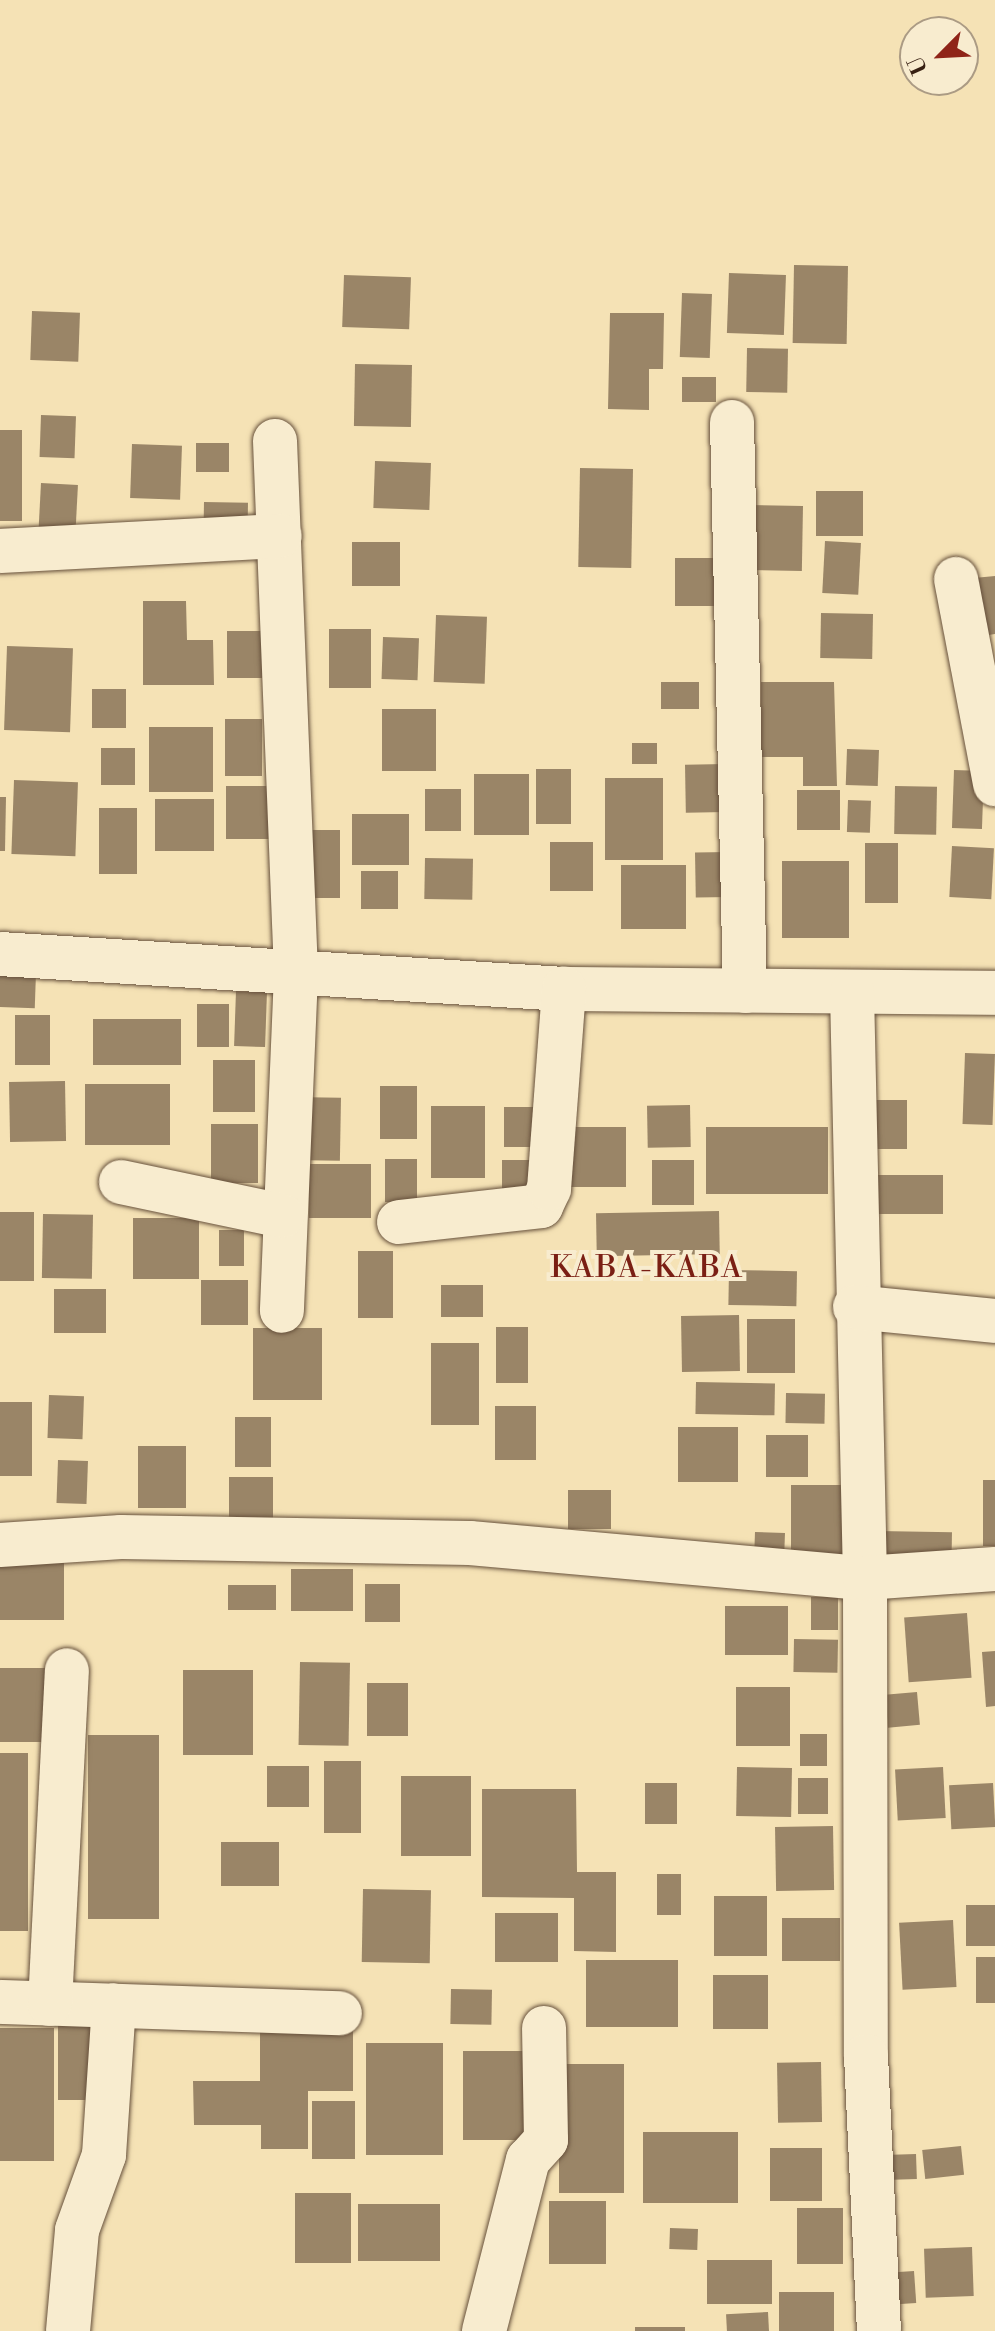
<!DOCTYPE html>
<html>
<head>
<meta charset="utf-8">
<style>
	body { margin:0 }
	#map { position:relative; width:995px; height:2331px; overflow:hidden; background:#f5e2b5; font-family:"Libre Bodoni",serif }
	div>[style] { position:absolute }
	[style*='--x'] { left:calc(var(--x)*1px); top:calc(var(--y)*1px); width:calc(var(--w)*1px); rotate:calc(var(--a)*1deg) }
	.building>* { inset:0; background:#9a8567; transform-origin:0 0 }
	.roads { filter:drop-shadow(0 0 2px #67513c) drop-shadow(0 0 2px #67513c) }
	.minor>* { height:44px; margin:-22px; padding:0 22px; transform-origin:22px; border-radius:22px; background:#f8eccf }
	span { translate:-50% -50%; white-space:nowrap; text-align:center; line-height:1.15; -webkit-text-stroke:8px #f8eccf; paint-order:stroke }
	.quarter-label { font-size:30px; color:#7a1f14; letter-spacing:2px }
	.north { position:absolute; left:899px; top:16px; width:80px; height:80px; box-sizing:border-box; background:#f8eccf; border:2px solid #ab9b84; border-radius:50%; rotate:246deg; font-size:22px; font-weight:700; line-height:32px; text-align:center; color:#382113 }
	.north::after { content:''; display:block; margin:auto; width:28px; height:36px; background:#8f2418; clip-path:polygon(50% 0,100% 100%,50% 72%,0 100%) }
</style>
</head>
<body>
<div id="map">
	<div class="building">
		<i style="left:794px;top:265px;width:54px;height:78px;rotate:1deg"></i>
		<i style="left:729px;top:273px;width:57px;height:60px;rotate:2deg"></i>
		<i style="left:344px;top:275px;width:67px;height:52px;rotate:2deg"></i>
		<i style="left:682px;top:293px;width:30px;height:64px;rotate:2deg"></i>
		<i style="left:32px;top:311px;width:48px;height:49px;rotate:2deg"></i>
		<i style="clip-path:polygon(610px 313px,664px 313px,663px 369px,649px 369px,649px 410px,608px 409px)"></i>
		<i style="left:747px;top:348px;width:41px;height:44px;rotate:1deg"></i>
		<i style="left:355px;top:364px;width:57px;height:62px;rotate:1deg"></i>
		<i style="left:682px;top:377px;width:34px;height:25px"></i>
		<i style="left:41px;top:415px;width:35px;height:42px;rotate:2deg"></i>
		<i style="left:0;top:430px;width:22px;height:91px"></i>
		<i style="left:196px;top:443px;width:33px;height:29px"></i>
		<i style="left:132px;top:444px;width:50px;height:54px;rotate:2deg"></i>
		<i style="left:375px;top:461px;width:56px;height:47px;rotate:2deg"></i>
		<i style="left:580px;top:468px;width:53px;height:99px;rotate:1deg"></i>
		<i style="left:41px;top:483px;width:37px;height:54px;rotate:3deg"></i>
		<i style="left:816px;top:491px;width:47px;height:45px"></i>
		<i style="left:204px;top:502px;width:44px;height:34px;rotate:1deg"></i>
		<i style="left:747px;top:505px;width:56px;height:65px;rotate:1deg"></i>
		<i style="left:825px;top:541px;width:36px;height:52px;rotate:3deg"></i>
		<i style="left:352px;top:542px;width:48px;height:44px"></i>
		<i style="left:675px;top:558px;width:41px;height:48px"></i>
		<i style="clip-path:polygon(995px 576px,995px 634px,982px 636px,974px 578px)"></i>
		<i style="clip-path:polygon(143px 601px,186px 601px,187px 640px,213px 640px,214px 685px,143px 685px)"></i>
		<i style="left:821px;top:613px;width:52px;height:45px;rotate:1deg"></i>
		<i style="left:436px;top:615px;width:51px;height:67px;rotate:2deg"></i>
		<i style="left:329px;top:629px;width:42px;height:59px"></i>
		<i style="left:227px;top:631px;width:35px;height:47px"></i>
		<i style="left:383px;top:637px;width:36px;height:42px;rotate:2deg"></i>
		<i style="left:7px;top:646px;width:66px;height:84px;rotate:2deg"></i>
		<i style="left:699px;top:682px;width:27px;height:38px;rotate:90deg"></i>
		<i style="clip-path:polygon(761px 682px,834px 682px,837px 786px,803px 786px,803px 757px,761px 757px)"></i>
		<i style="left:126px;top:689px;width:39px;height:34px;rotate:90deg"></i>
		<i style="left:382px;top:709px;width:54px;height:62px"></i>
		<i style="left:225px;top:719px;width:37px;height:57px"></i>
		<i style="left:149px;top:727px;width:64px;height:65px"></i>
		<i style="left:632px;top:743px;width:25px;height:21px"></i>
		<i style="left:101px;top:748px;width:34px;height:37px"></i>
		<i style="left:847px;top:749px;width:32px;height:36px;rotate:2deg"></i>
		<i style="left:725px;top:764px;width:48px;height:40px;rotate:89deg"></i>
		<i style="left:536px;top:769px;width:35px;height:55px"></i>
		<i style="left:954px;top:770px;width:30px;height:58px;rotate:2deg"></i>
		<i style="left:474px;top:774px;width:55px;height:61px"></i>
		<i style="left:663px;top:778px;width:82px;height:58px;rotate:90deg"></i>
		<i style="left:14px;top:780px;width:64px;height:74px;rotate:2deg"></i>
		<i style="left:226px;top:786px;width:43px;height:53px"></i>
		<i style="left:895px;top:786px;width:42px;height:48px;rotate:1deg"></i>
		<i style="left:425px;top:789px;width:36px;height:42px"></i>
		<i style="left:797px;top:790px;width:43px;height:40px"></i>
		<i style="clip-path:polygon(0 797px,6px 797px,5px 851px,0 851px)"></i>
		<i style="left:155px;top:799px;width:59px;height:52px"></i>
		<i style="left:848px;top:800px;width:23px;height:32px;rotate:2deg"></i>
		<i style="left:99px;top:808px;width:38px;height:66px"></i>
		<i style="left:352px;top:814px;width:57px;height:51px"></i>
		<i style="left:340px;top:830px;width:68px;height:34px;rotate:90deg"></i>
		<i style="left:550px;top:842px;width:43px;height:49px"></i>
		<i style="left:865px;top:843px;width:33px;height:60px"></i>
		<i style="left:952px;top:846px;width:42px;height:51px;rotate:3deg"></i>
		<i style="left:729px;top:852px;width:45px;height:34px;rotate:89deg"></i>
		<i style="left:425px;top:858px;width:48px;height:41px;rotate:1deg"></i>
		<i style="left:849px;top:861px;width:77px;height:67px;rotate:90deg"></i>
		<i style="left:621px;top:865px;width:65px;height:64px"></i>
		<i style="left:361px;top:871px;width:37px;height:38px"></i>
		<i style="left:0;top:972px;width:36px;height:35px;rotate:2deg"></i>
		<i style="left:236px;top:991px;width:31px;height:55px;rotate:2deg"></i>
		<i style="left:197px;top:1004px;width:32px;height:43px"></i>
		<i style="left:15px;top:1015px;width:35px;height:50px"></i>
		<i style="left:93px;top:1019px;width:88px;height:46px"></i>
		<i style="left:965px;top:1053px;width:30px;height:71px;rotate:2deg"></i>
		<i style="left:213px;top:1060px;width:42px;height:52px"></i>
		<i style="left:65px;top:1081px;width:60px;height:56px;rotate:89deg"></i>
		<i style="left:85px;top:1084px;width:85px;height:61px"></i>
		<i style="left:380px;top:1086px;width:37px;height:53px"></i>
		<i style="left:292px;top:1097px;width:49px;height:63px;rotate:1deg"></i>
		<i style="left:865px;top:1100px;width:42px;height:49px"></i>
		<i style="left:690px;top:1105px;width:42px;height:43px;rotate:89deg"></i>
		<i style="left:431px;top:1106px;width:54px;height:72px"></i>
		<i style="left:504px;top:1107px;width:31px;height:40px"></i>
		<i style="left:211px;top:1124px;width:47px;height:59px"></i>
		<i style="left:568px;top:1127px;width:58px;height:60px"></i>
		<i style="left:706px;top:1127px;width:122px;height:67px"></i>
		<i style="left:417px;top:1159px;width:43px;height:32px;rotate:90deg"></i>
		<i style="left:502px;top:1160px;width:32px;height:40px"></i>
		<i style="left:652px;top:1160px;width:42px;height:45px"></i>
		<i style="left:309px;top:1164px;width:62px;height:54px"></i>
		<i style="left:875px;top:1175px;width:68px;height:39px"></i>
		<i style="left:719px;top:1211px;width:43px;height:123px;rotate:89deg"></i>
		<i style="left:0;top:1212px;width:34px;height:69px"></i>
		<i style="left:43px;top:1214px;width:50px;height:64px;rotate:1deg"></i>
		<i style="left:133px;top:1218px;width:66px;height:61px"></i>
		<i style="left:219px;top:1230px;width:25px;height:36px"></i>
		<i style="left:393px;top:1251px;width:67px;height:35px;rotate:90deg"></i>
		<i style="left:729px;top:1270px;width:68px;height:35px;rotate:1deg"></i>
		<i style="left:201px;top:1280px;width:47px;height:45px"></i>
		<i style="left:441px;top:1285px;width:42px;height:32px"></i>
		<i style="left:54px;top:1289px;width:52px;height:44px"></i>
		<i style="left:739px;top:1315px;width:56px;height:58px;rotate:89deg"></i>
		<i style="left:747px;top:1319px;width:48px;height:54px"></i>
		<i style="left:496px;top:1327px;width:32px;height:56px"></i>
		<i style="left:253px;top:1328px;width:69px;height:72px"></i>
		<i style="left:431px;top:1343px;width:48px;height:82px"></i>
		<i style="left:696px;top:1382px;width:79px;height:32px;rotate:1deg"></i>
		<i style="left:786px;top:1393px;width:39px;height:30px;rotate:1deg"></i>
		<i style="left:49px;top:1395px;width:35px;height:43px;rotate:2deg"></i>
		<i style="left:0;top:1402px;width:32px;height:74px"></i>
		<i style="left:495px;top:1406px;width:41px;height:54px"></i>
		<i style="left:235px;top:1417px;width:36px;height:50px"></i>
		<i style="left:738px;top:1427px;width:55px;height:60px;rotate:90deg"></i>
		<i style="left:766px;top:1435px;width:42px;height:42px"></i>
		<i style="left:138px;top:1446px;width:48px;height:62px"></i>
		<i style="left:58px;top:1460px;width:30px;height:43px;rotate:2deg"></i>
		<i style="left:229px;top:1477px;width:44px;height:50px"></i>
		<i style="left:983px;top:1480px;width:12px;height:66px"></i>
		<i style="left:844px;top:1485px;width:74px;height:53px;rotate:90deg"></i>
		<i style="left:568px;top:1490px;width:43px;height:39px"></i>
		<i style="left:878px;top:1531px;width:74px;height:34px;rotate:1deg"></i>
		<i style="left:755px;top:1532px;width:30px;height:27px;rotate:2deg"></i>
		<i style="left:0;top:1552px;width:64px;height:68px"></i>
		<i style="left:291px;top:1569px;width:62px;height:42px"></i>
		<i style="left:400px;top:1584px;width:38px;height:35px;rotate:90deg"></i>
		<i style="left:228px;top:1585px;width:48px;height:25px"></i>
		<i style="left:811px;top:1597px;width:27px;height:33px"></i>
		<i style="left:725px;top:1606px;width:63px;height:49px"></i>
		<i style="left:967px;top:1613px;width:65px;height:63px;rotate:86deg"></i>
		<i style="left:794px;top:1639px;width:44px;height:33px;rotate:1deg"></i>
		<i style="clip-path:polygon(995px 1651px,995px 1706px,986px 1707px,982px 1652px)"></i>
		<i style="left:300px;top:1662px;width:50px;height:83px;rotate:1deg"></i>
		<i style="left:0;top:1668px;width:47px;height:74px"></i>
		<i style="left:183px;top:1670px;width:70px;height:85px"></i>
		<i style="left:367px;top:1683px;width:41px;height:53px"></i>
		<i style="left:736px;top:1687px;width:54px;height:59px"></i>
		<i style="left:917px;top:1692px;width:33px;height:32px;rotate:85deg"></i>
		<i style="left:800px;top:1734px;width:27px;height:32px"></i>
		<i style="left:88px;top:1735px;width:71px;height:184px"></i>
		<i style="left:0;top:1753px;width:28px;height:178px"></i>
		<i style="left:324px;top:1761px;width:37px;height:72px"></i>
		<i style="left:267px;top:1766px;width:42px;height:41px"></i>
		<i style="left:737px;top:1767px;width:55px;height:49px;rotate:1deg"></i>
		<i style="left:943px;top:1767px;width:51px;height:48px;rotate:87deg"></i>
		<i style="left:401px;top:1776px;width:70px;height:80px"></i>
		<i style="left:798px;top:1778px;width:30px;height:36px"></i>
		<i style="left:645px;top:1783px;width:32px;height:41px"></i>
		<i style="left:993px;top:1783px;width:44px;height:44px;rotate:87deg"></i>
		<i style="clip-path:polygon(482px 1789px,576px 1789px,577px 1872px,616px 1872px,616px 1952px,574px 1951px,574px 1898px,482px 1897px)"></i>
		<i style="left:833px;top:1826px;width:64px;height:58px;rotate:89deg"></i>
		<i style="left:221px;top:1842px;width:58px;height:44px"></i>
		<i style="left:657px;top:1874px;width:24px;height:41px"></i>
		<i style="left:363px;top:1889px;width:68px;height:73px;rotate:1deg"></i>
		<i style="left:714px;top:1896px;width:53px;height:60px"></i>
		<i style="left:995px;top:1905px;width:41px;height:29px;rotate:90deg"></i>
		<i style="left:495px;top:1913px;width:63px;height:49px"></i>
		<i style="left:782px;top:1918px;width:58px;height:43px"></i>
		<i style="left:953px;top:1920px;width:67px;height:54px;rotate:87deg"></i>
		<i style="left:995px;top:1957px;width:46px;height:19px;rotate:90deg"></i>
		<i style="left:586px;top:1960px;width:92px;height:67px"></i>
		<i style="left:713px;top:1975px;width:55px;height:54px"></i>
		<i style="left:451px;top:1989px;width:41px;height:35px;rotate:1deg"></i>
		<i style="left:58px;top:2021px;width:50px;height:79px"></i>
		<i style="left:0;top:2028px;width:54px;height:133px"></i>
		<i style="clip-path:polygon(260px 2030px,353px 2030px,353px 2091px,308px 2091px,308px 2149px,261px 2149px,261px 2125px,194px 2125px,193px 2081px,260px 2081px)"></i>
		<i style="left:366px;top:2043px;width:77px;height:112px"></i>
		<i style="left:463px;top:2051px;width:72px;height:89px"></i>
		<i style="left:821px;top:2062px;width:60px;height:44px;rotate:89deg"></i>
		<i style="left:624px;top:2064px;width:129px;height:65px;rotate:90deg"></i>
		<i style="left:312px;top:2101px;width:43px;height:58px"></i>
		<i style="left:643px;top:2132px;width:95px;height:71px"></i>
		<i style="left:961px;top:2146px;width:29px;height:39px;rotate:84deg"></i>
		<i style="left:770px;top:2148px;width:52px;height:53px"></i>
		<i style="left:916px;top:2154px;width:25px;height:32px;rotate:88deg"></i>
		<i style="left:295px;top:2193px;width:56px;height:70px"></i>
		<i style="left:549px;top:2201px;width:57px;height:63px"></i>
		<i style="left:440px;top:2204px;width:57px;height:82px;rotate:90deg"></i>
		<i style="left:797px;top:2208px;width:46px;height:56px"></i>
		<i style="left:670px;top:2228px;width:28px;height:21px;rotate:2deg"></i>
		<i style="left:972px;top:2247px;width:49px;height:48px;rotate:88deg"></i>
		<i style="left:707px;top:2260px;width:65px;height:44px"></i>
		<i style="left:914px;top:2271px;width:32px;height:23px;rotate:86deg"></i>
		<i style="left:834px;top:2292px;width:39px;height:55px;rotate:90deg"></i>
		<i style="left:768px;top:2312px;width:19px;height:42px;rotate:87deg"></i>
		<i style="left:635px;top:2327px;width:50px;height:4px"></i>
	</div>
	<div class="roads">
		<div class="minor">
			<i style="--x:732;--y:422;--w:569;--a:88.69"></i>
			<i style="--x:275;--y:441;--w:533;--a:87.74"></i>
			<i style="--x:296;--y:974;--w:337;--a:92.4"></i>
			<i style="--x:0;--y:551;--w:280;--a:-3.1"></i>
			<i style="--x:956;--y:579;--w:209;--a:79.2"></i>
			<i style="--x:0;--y:954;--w:565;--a:3.55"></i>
			<i style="--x:564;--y:989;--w:431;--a:0.5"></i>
			<i style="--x:852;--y:992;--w:586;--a:88.73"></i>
			<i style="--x:865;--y:1578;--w:478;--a:89.9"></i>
			<i style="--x:866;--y:2056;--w:275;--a:87.3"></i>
			<i style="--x:121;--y:1182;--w:165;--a:11.9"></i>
			<i style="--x:399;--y:1222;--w:143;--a:-6.4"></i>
			<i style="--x:541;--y:1206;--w:19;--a:-65"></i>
			<i style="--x:549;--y:1189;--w:201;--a:-85.7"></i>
			<i style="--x:855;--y:1307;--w:141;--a:5.7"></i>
			<i style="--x:0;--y:1545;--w:121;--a:-3.8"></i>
			<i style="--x:121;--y:1537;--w:349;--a:1"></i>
			<i style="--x:470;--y:1543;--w:397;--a:5.1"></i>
			<i style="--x:865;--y:1578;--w:130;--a:-4"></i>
			<i style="--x:0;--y:2002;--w:340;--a:1.9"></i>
			<i style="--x:50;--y:2004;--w:334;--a:-87.1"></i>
			<i style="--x:68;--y:2331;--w:101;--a:-84.9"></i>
			<i style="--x:77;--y:2230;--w:80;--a:-70.2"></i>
			<i style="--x:104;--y:2155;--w:150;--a:-86.2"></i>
			<i style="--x:484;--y:2331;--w:177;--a:-75.6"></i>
			<i style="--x:528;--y:2160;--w:27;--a:-48"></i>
			<i style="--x:546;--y:2140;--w:112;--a:-91"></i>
		</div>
	</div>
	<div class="quarter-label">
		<span style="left:647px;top:1268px">KABA-KABA</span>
	</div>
	<div class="north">U</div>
</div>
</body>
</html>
